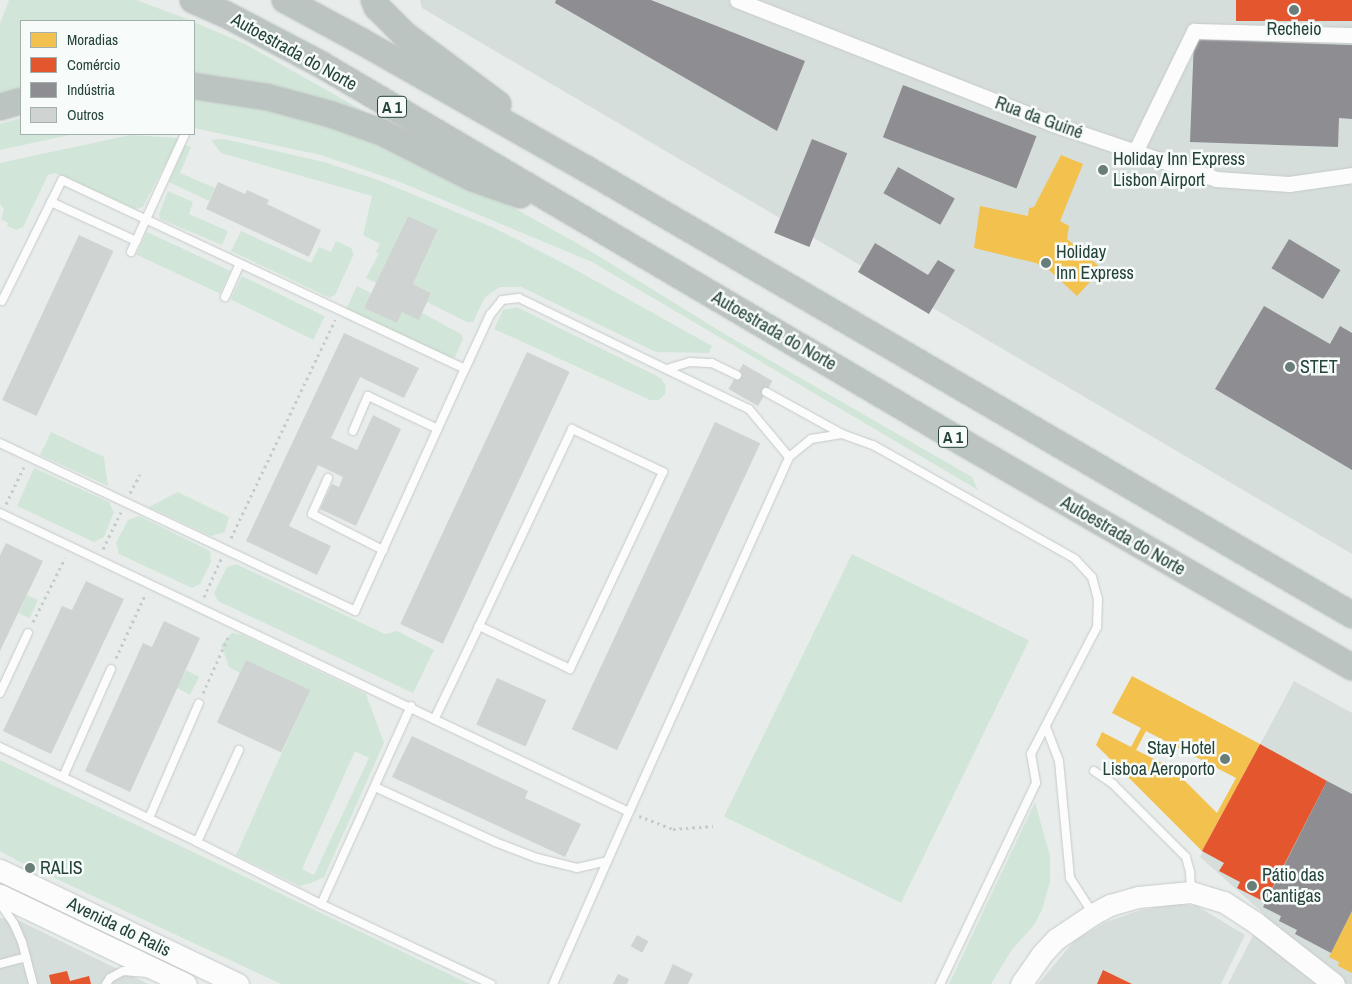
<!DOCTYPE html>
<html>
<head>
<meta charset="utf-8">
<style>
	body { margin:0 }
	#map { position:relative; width:1352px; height:984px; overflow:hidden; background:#e8edeb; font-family:"Archivo Narrow",sans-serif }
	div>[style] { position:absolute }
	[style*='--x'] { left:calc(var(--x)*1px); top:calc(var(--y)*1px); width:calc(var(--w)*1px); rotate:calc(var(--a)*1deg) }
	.built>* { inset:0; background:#d6dedb }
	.green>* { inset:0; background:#d1e6d8; transform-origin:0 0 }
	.homes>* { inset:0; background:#f2c14e }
	.shops>* { inset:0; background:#e4572e; transform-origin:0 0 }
	.industry>* { inset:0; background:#8d8d92; transform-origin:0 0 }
	.building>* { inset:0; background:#cfd4d2; transform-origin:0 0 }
	.path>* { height:3px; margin-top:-1.5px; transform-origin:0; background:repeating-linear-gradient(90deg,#c3ccca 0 2.5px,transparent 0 6.5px) }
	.roads { filter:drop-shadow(0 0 1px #c5cac8) drop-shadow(0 0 1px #c5cac8) }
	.lane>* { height:8px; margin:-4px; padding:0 4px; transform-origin:4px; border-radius:4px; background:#fcfcfc }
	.street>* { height:15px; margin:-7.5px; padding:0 7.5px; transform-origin:7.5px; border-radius:7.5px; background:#fcfcfc }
	.secondary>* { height:21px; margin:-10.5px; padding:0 10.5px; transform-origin:10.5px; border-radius:10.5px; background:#fcfcfc }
	.highway>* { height:26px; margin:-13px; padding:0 13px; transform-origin:13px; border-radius:13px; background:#bcc4c2 }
	.dots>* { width:14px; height:14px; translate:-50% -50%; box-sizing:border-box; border:2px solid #f7fbf9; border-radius:50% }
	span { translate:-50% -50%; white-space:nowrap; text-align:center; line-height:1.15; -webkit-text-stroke:5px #f7fbf9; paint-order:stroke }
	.shield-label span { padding:1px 4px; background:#f7fbf9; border:1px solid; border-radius:4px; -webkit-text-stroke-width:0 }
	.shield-label { font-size:16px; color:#24423a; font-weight:700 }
	.poi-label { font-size:18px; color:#24423a }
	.left { translate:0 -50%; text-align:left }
	.right { translate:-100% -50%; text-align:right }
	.street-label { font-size:18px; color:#24423a }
	.legend { position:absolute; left:20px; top:20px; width:175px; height:115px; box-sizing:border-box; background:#f7fbf9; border:1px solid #a3b1ad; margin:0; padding:6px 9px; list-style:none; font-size:15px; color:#24423a }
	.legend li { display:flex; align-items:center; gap:10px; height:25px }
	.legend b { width:25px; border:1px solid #a3b1ad }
</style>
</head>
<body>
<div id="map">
	<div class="built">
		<i style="clip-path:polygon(420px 0,1352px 0,1352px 554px,422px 8px)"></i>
		<i style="clip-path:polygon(1294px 681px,1352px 713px,1352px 984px,1228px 984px,1264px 914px,1200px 857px)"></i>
		<i style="clip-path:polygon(1177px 904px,1197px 906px,1245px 935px,1221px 984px,1038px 984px,1075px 940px,1106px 922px,1141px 910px)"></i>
		<i style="clip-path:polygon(0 918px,18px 920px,148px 984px,0 984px)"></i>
	</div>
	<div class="green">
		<i style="clip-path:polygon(9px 0,136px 0,193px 21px,21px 21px,21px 90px,0 95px,0 24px)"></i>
		<i style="clip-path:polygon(194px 22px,245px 44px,413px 139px,194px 79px)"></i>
		<i style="clip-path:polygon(194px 96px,272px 108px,404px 152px,514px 208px,587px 249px,728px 336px,972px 477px,978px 490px,592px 262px,400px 182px,321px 155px,194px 128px)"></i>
		<i style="clip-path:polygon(21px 118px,21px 134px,74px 134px,0 150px,0 124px)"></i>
		<i style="clip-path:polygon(130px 135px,179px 138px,143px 207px,136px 209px,55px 173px,48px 175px,23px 227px,16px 230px,7px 226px,8px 223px,1px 219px,4px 210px,0 203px,0 163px)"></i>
		<i style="clip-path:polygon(224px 139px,324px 162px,378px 180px,492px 227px,567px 265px,712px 346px,709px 353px,656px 352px,521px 287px,500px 287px,485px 297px,473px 322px,467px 322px,427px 302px,431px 293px,413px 284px,438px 231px,408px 216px,376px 283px,366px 278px,379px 253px,376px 252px,380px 244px,363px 235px,372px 196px,221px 153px,211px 140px)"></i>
		<i style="clip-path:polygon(185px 145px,191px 147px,180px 173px,215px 188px,209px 201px,169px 182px)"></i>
		<i style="clip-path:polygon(168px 191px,193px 202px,189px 214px,228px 231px,222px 245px,160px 219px,159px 214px)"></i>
		<i style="clip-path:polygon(241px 231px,311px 263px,319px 247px,331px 252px,336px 241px,351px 248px,354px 254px,335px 295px,330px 298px,231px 251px)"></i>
		<i style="left:147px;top:232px;width:92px;height:25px;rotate:25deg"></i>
		<i style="left:242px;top:276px;width:92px;height:26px;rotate:26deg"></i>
		<i style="clip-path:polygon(357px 286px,371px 293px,365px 308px,397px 323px,402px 312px,422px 313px,461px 334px,463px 339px,455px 357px,449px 358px,346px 309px)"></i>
		<i style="clip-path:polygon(517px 307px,661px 378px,666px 386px,665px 394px,659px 400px,650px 400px,494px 329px,503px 310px)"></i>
		<i style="clip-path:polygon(51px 432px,104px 457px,108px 486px,40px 455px)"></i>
		<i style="clip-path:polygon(34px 468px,109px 502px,114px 512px,104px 537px,94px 542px,17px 506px)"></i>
		<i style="clip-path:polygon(178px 492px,229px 517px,225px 532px,211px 536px,149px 507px)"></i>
		<i style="clip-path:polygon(139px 516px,210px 551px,211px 562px,200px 584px,192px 588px,119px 554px,116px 543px,128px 520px)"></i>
		<i style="left:852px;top:554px;width:197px;height:292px;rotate:26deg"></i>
		<i style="clip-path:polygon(236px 564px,385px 634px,397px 631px,434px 650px,413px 693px,218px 601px,214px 593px,227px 567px)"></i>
		<i style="left:27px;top:595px;width:12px;height:20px;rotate:24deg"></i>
		<i style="clip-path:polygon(evenodd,232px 633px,243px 635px,366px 694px,384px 743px,324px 877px,311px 883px,300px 886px,236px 855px,310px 690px,246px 660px,240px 673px,229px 667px,221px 645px,232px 633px,355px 751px,369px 758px,314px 875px,302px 869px,355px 751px)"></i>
		<i style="left:186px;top:670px;width:15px;height:20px;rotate:28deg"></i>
		<i style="clip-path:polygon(0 760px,128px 821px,470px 984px,281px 984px,16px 860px,0 851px)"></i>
		<i style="clip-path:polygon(1035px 802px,1050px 856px,1050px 882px,1042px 910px,1034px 925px,1011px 951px,991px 984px,949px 984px)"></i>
	</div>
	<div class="homes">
		<i style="clip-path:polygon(1061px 155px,1083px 164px,1060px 221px,1069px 226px,1067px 239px,1102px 269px,1077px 296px,1049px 270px,1036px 263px,974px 248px,980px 206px,1028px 216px,1029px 208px,1034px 207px)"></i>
		<i style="clip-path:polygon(evenodd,1132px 676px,1260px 744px,1202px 851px,1096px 745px,1102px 732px,1131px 747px,1141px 728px,1112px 713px,1132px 676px,1146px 731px,1236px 778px,1217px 813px,1172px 768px,1136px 750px,1146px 731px)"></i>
		<i style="clip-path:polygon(1352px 911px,1352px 973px,1338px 966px,1339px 962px,1329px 957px)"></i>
	</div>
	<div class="shops">
		<i style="left:1236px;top:0;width:116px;height:21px"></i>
		<i style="clip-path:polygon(1260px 744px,1327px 781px,1265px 902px,1237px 888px,1240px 882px,1219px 871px,1224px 863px,1202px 851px)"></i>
		<i style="clip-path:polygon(1103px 970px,1132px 984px,1097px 984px)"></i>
		<i style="clip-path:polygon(67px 971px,70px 981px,89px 976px,91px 984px,51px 984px,49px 975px)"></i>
	</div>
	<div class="industry">
		<i style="clip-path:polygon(556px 0,651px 0,805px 61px,777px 131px,555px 3px)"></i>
		<i style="clip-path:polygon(1194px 39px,1352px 45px,1352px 119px,1339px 118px,1338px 147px,1190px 142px)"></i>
		<i style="left:903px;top:85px;width:143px;height:56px;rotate:21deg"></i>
		<i style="left:812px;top:139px;width:38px;height:101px;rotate:22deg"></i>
		<i style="left:898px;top:167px;width:65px;height:30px;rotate:29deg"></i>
		<i style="left:1289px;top:239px;width:60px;height:34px;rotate:31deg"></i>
		<i style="clip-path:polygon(875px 243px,928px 275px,938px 260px,955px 270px,929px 314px,858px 272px)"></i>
		<i style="clip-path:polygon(1264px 306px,1330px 344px,1340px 326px,1352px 333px,1352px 470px,1215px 389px)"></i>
		<i style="clip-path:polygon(1327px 781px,1352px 794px,1352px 911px,1331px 953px,1295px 934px,1297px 930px,1279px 921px,1281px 916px,1263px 907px)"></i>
	</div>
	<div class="building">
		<i style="clip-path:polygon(218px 182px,245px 194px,247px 190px,269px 200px,267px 204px,321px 230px,309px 257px,206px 209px)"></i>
		<i style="clip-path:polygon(408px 216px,438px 230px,413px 284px,431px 293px,419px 320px,402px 312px,397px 323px,364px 308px)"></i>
		<i style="left:79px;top:235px;width:38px;height:182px;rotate:25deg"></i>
		<i style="clip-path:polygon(344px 333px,419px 368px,404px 398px,360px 377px,331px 438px,357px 450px,373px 415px,401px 429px,356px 526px,320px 509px,332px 484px,339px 487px,343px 477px,318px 465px,289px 526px,331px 546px,317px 575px,246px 541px)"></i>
		<i style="left:527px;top:352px;width:47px;height:300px;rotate:25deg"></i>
		<i style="left:743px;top:364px;width:34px;height:29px;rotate:30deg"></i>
		<i style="left:715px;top:422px;width:50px;height:339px;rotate:25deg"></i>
		<i style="clip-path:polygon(6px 543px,43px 561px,0 651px,0 555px)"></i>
		<i style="clip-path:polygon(86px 581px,124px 599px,51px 754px,3px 731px,62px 606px,72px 610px)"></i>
		<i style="clip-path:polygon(164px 621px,200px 638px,130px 792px,85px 771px,143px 643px,152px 647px)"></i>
		<i style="left:246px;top:660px;width:71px;height:69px;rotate:25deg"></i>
		<i style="left:497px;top:678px;width:54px;height:51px;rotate:24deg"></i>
		<i style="clip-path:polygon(412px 736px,528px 791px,525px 798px,581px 824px,565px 857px,392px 777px)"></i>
		<i style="left:637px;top:935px;width:13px;height:13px;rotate:29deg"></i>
		<i style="clip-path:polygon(673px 964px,693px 974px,688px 984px,664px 984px)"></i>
		<i style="clip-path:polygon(618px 974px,629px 979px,627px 984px,613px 984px)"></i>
	</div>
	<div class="path">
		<i style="--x:130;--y:493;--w:21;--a:-62"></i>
		<i style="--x:6;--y:504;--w:41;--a:-64.1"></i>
		<i style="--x:231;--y:538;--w:242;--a:-64.5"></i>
		<i style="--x:103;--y:549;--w:41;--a:-64.1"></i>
		<i style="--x:204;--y:597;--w:42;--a:-65.9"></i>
		<i style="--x:33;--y:622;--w:72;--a:-63.4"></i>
		<i style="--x:116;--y:658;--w:69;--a:-65.3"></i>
		<i style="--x:203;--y:693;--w:64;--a:-65.9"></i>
		<i style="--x:639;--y:816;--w:36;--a:21"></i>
		<i style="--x:673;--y:829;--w:40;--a:-4.3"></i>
	</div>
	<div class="roads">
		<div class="lane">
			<i style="--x:51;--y:202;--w:94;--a:24.6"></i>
			<i style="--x:136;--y:241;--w:118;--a:-65.4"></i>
			<i style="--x:131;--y:252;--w:12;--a:-66"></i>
			<i style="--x:225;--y:297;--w:36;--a:-66"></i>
			<i style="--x:2;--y:301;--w:135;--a:-63.6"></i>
			<i style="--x:62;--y:180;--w:445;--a:25.1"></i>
			<i style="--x:465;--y:369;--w:60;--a:-65.2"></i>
			<i style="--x:490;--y:315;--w:19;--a:-51"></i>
			<i style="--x:502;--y:300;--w:17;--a:-7"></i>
			<i style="--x:519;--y:298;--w:255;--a:25.8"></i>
			<i style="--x:749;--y:409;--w:62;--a:50.2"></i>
			<i style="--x:667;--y:369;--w:24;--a:-17"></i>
			<i style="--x:690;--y:362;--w:22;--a:3"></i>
			<i style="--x:712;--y:363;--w:28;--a:26"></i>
			<i style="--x:766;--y:392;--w:87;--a:28.9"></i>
			<i style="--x:353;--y:431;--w:38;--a:-67"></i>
			<i style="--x:368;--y:396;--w:77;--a:25.2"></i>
			<i style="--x:0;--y:443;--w:393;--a:25.3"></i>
			<i style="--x:355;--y:611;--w:266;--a:-65.6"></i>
			<i style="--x:328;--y:478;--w:39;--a:114"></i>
			<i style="--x:312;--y:514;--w:80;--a:26.9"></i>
			<i style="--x:0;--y:513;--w:696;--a:25.42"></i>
			<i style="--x:629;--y:812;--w:188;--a:113.8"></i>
			<i style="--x:0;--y:693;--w:66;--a:-65"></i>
			<i style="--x:411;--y:706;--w:217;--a:114.4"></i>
			<i style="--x:321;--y:904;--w:188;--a:25.2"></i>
			<i style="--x:435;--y:718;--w:102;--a:-64.4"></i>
			<i style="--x:479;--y:626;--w:218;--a:-64.7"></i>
			<i style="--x:572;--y:429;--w:101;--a:25.3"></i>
			<i style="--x:663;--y:472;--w:218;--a:115.3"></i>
			<i style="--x:570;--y:669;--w:101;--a:-154.7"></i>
			<i style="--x:1046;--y:727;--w:36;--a:69"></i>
			<i style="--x:1059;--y:761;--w:118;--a:84.6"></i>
			<i style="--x:1070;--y:878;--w:40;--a:57.1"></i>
			<i style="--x:0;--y:747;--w:219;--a:25.7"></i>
			<i style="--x:239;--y:750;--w:101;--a:114.5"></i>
			<i style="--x:197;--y:842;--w:139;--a:26.6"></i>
			<i style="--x:1094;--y:771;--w:23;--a:34"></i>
			<i style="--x:1113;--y:784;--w:103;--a:45"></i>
			<i style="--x:1186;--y:857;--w:16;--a:75"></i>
			<i style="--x:1190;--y:872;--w:18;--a:87"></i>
			<i style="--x:63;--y:777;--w:118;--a:-66"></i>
			<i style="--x:375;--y:787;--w:132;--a:24.6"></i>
			<i style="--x:495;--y:842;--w:45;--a:20.9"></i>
			<i style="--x:537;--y:858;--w:41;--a:14"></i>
			<i style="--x:577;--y:868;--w:31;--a:-13"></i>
			<i style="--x:629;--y:812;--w:389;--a:-65.7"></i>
			<i style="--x:789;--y:457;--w:28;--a:-39"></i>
			<i style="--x:811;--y:439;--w:31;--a:-9"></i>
			<i style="--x:842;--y:434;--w:33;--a:20"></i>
			<i style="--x:873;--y:445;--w:232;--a:29.4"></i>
			<i style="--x:1075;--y:559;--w:25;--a:47"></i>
			<i style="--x:1092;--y:577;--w:23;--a:75"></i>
			<i style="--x:1098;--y:599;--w:28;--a:92"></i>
			<i style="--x:1097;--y:627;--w:143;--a:117.5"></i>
			<i style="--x:1031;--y:754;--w:29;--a:80"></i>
			<i style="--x:1036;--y:783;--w:223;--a:115.5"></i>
			<i style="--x:149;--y:818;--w:125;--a:-66.5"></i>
			<i style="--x:0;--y:903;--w:25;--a:56"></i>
			<i style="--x:14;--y:924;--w:20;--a:66"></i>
			<i style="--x:22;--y:942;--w:43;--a:75.3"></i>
			<i style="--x:0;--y:964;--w:27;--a:-15"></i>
			<i style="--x:106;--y:984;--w:7;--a:-56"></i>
			<i style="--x:110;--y:978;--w:15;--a:-28"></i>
			<i style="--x:123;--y:971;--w:21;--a:5"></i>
		</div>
		<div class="street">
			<i style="--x:737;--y:0;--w:339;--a:21.4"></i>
			<i style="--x:1053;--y:124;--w:172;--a:18.6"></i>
			<i style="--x:1216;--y:179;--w:73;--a:3.9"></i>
			<i style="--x:1289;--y:184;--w:64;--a:-8.1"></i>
			<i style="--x:1135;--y:152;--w:135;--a:-64"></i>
			<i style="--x:1194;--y:31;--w:158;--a:1.5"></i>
		</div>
		<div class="secondary">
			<i style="--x:0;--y:870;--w:264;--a:25.6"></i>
			<i style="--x:0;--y:895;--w:206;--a:25.6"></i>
			<i style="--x:1021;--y:984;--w:35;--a:-55"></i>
			<i style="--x:1041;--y:955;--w:22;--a:-47"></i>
			<i style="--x:1056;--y:939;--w:45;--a:-34"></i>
			<i style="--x:1093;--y:914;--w:19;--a:-28"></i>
			<i style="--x:1110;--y:905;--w:29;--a:-16"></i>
			<i style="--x:1138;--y:897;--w:53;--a:-5.4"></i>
			<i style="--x:1191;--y:892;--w:34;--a:17"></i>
			<i style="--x:1224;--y:902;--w:38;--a:33"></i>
			<i style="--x:1256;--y:923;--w:99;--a:38"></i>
		</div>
		<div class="highway">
			<i style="--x:193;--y:0;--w:35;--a:24"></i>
			<i style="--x:225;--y:14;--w:110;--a:27.7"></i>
			<i style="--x:322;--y:65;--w:743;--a:30.5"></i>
			<i style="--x:962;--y:442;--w:450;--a:30"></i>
			<i style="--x:285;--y:0;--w:86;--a:28.3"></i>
			<i style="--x:361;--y:41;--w:255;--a:29.6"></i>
			<i style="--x:583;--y:167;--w:890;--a:30.22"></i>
			<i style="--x:374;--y:0;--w:8;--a:67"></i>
			<i style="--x:377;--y:7;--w:40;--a:45"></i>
			<i style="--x:405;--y:35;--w:116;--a:36.6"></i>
			<i style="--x:194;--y:86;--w:74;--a:8.6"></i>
			<i style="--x:267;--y:97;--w:65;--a:15.1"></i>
			<i style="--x:330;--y:114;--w:54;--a:19.4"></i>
			<i style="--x:381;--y:132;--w:102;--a:26.8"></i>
			<i style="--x:472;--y:178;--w:51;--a:19.5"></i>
			<i style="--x:0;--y:107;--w:22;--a:-16"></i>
		</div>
	</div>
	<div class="dots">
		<i style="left:1294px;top:10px;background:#697e78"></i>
		<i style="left:1103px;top:170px;background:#697e78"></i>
		<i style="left:1046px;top:263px;background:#697e78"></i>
		<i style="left:1290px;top:367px;background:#697e78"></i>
		<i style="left:1225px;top:759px;background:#697e78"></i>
		<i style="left:30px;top:868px;background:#697e78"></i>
		<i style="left:1252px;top:886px;background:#697e78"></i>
	</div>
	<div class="shield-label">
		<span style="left:392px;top:107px">A 1</span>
		<span style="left:953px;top:437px">A 1</span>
	</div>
	<div class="poi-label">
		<span style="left:1294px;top:29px">Recheio</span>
		<span class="left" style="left:1113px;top:170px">Holiday Inn Express<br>Lisbon Airport</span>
		<span class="left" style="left:1056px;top:263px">Holiday<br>Inn Express</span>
		<span class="left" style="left:1300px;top:367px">STET</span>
		<span class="right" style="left:1215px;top:759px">Stay Hotel<br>Lisboa Aeroporto</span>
		<span class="left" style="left:40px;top:868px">RALIS</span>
		<span class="left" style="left:1262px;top:886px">Pátio das<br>Cantigas</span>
	</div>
	<div class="street-label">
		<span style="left:294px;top:52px;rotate:29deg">Autoestrada do Norte</span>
		<span style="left:1039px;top:118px;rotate:20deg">Rua da Guiné</span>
		<span style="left:774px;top:331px;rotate:30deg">Autoestrada do Norte</span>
		<span style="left:1123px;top:536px;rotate:30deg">Autoestrada do Norte</span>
		<span style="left:119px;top:927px;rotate:26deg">Avenida do Ralis</span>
	</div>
	<ul class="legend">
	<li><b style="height:14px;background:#f2c14e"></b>Moradias</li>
	<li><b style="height:14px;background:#e4572e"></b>Comércio</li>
	<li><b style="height:14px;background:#8d8d92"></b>Indústria</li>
	<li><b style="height:14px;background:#cfd4d2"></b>Outros</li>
	</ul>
</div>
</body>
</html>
